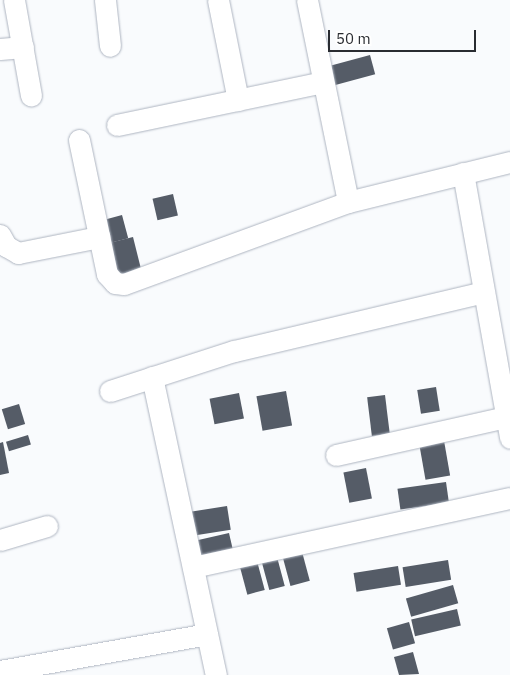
<!DOCTYPE html>
<html>
<head>
<meta charset="utf-8">
<style>
	body { margin:0 }
	#map { position:relative; width:510px; height:675px; overflow:hidden; background:#f9fbfd; font-family:"IBM Plex Sans",sans-serif }
	div>[style] { position:absolute }
	[style*='--x'] { left:calc(var(--x)*1px); top:calc(var(--y)*1px); width:calc(var(--w)*1px); rotate:calc(var(--a)*1deg) }
	.building>* { inset:0; background:#555c67; transform-origin:0 0 }
	.roads { filter:drop-shadow(0 0 1px #aeb5c1) drop-shadow(0 0 1px #aeb5c1) }
	.street>* { height:21px; margin:-10.5px; padding:0 10.5px; transform-origin:10.5px; border-radius:10.5px; background:#fff }
	span { translate:-50% -50%; white-space:nowrap; text-align:center; line-height:1.15; -webkit-text-stroke:5px #fff; paint-order:stroke }
	.scale { position:absolute; left:328px; top:30px; width:148px; height:22px; box-sizing:border-box; border:2px solid #292c31; border-top:0; padding-left:6px; font-size:15px; line-height:18px; white-space:nowrap; color:#292c31; -webkit-text-stroke:4px #fff; paint-order:stroke }
</style>
</head>
<body>
<div id="map">
	<div class="building">
		<i style="left:370px;top:55px;width:20px;height:45px;rotate:75deg"></i>
		<i style="left:173px;top:194px;width:22px;height:21px;rotate:77deg"></i>
		<i style="left:122px;top:215px;width:24px;height:20px;rotate:75deg"></i>
		<i style="left:133px;top:237px;width:34px;height:27px;rotate:76deg"></i>
		<i style="left:436px;top:387px;width:24px;height:19px;rotate:81deg"></i>
		<i style="left:286px;top:391px;width:35px;height:30px;rotate:80deg"></i>
		<i style="left:239px;top:393px;width:26px;height:30px;rotate:79deg"></i>
		<i style="left:385px;top:395px;width:39px;height:18px;rotate:83deg"></i>
		<i style="left:19px;top:404px;width:21px;height:18px;rotate:73deg"></i>
		<i style="left:28px;top:435px;width:10px;height:23px;rotate:73deg"></i>
		<i style="left:443px;top:435px;width:41px;height:25px;rotate:80deg"></i>
		<i style="clip-path:polygon(3px 442px,9px 473px,0 475px,0 443px)"></i>
		<i style="left:366px;top:468px;width:31px;height:23px;rotate:79deg"></i>
		<i style="left:446px;top:482px;width:21px;height:49px;rotate:82deg"></i>
		<i style="left:227px;top:506px;width:24px;height:37px;rotate:81deg"></i>
		<i style="left:229px;top:533px;width:18px;height:37px;rotate:77deg"></i>
		<i style="left:301px;top:548px;width:34px;height:20px;rotate:75deg"></i>
		<i style="left:277px;top:557px;width:30px;height:16px;rotate:75deg"></i>
		<i style="left:448px;top:560px;width:20px;height:46px;rotate:81deg"></i>
		<i style="left:257px;top:561px;width:30px;height:18px;rotate:75deg"></i>
		<i style="left:398px;top:566px;width:19px;height:45px;rotate:81deg"></i>
		<i style="left:453px;top:585px;width:19px;height:49px;rotate:74deg"></i>
		<i style="left:457px;top:609px;width:17px;height:47px;rotate:77deg"></i>
		<i style="left:409px;top:622px;width:22px;height:23px;rotate:74deg"></i>
		<i style="clip-path:polygon(413px 652px,419px 674px,399px 675px,394px 657px)"></i>
	</div>
	<div class="roads">
		<div class="street">
			<i style="--x:14;--y:0;--w:97;--a:79.9"></i>
			<i style="--x:105;--y:0;--w:46;--a:83.8"></i>
			<i style="--x:218;--y:0;--w:102;--a:78.7"></i>
			<i style="--x:307;--y:0;--w:206;--a:78.5"></i>
			<i style="--x:0;--y:49;--w:23;--a:-5"></i>
			<i style="--x:117;--y:125;--w:210;--a:-11.8"></i>
			<i style="--x:79;--y:140;--w:137;--a:78.2"></i>
			<i style="--x:107;--y:274;--w:12;--a:48"></i>
			<i style="--x:115;--y:283;--w:9;--a:6"></i>
			<i style="--x:124;--y:284;--w:239;--a:-20.1"></i>
			<i style="--x:348;--y:202;--w:167;--a:-13.9"></i>
			<i style="--x:463;--y:173;--w:269;--a:79.9"></i>
			<i style="--x:0;--y:235;--w:13;--a:61"></i>
			<i style="--x:6;--y:246;--w:14;--a:30"></i>
			<i style="--x:18;--y:253;--w:83;--a:-11.2"></i>
			<i style="--x:152;--y:377;--w:305;--a:77.9"></i>
			<i style="--x:110;--y:391;--w:130;--a:-17.9"></i>
			<i style="--x:234;--y:351;--w:256;--a:-13.3"></i>
			<i style="--x:336;--y:455;--w:174;--a:-12.6"></i>
			<i style="--x:0;--y:540;--w:49;--a:-16.6"></i>
			<i style="--x:193;--y:567;--w:324;--a:-12.3"></i>
			<i style="--x:0;--y:671;--w:210;--a:-10.1"></i>
		</div>
	</div>
	<div class="scale">50 m</div>
</div>
</body>
</html>
